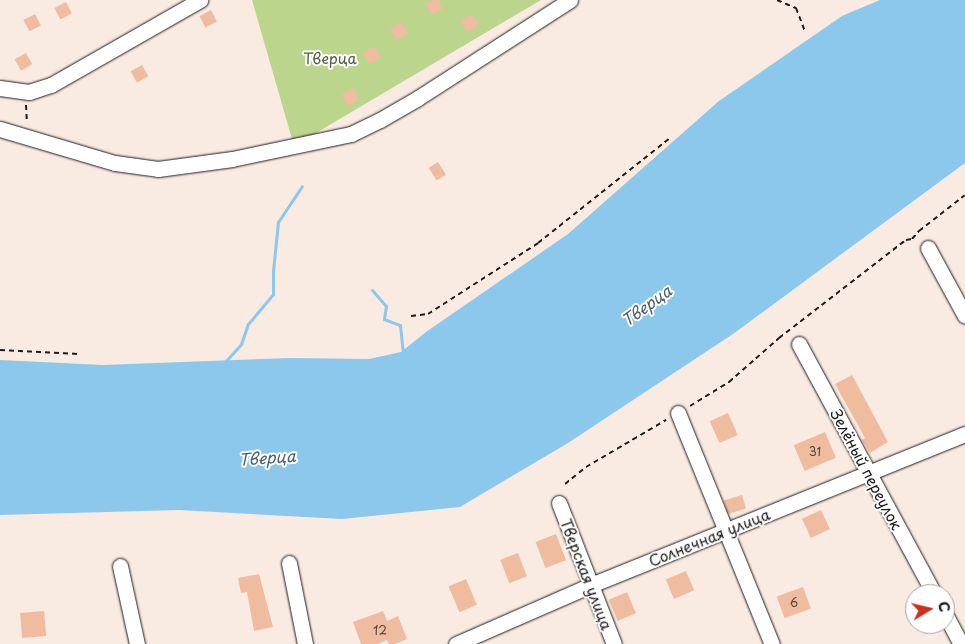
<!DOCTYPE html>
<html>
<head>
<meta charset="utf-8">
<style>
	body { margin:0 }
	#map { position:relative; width:965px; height:644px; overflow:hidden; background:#faebe2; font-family:"Playpen Sans",sans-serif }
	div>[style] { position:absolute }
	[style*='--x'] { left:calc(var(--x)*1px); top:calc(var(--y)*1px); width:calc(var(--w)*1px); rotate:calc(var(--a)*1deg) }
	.green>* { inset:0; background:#bbd58c }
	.water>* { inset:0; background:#8cc7ec }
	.stream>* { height:3px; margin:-1.5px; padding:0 1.5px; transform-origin:1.5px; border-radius:1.5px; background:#8cc7ec }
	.building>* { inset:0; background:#efbca0; transform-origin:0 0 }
	.path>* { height:2px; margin-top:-1px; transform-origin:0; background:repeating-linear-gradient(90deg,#1c1c1c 0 5px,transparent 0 9px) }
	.roads { filter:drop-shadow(0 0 1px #1c1c1c) drop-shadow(0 0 1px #1c1c1c) }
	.minor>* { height:15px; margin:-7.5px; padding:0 7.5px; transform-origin:7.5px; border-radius:7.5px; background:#fff }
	span { translate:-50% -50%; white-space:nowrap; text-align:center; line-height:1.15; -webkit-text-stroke:4px #fff; paint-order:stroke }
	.number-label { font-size:12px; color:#51443d }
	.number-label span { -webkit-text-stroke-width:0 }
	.park-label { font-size:15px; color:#545d43 }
	.street-label { font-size:15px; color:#1c1c1c }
	.water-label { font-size:16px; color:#49606f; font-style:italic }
	.north { position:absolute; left:905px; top:584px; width:50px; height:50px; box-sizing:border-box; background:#fff; border:1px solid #a4a4a4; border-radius:50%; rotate:81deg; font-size:14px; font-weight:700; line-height:20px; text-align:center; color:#1c1c1c }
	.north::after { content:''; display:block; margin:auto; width:18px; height:22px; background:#c8321e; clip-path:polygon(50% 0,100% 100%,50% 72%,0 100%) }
</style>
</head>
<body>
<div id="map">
	<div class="green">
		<i style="clip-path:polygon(252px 0,541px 0,294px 146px)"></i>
	</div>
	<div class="water">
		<i style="clip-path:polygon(880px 0,965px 0,965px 163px,733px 334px,568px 443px,460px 507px,342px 519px,179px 510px,0 515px,0 360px,103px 365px,290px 358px,369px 359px,401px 352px,426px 332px,568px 234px,719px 101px,842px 16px)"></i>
	</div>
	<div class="stream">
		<i style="--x:372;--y:290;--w:21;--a:49"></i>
		<i style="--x:386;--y:306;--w:13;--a:99"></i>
		<i style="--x:384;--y:319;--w:17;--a:21"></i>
		<i style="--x:400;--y:325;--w:30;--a:84"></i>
		<i style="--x:224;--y:363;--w:25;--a:-48"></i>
		<i style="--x:241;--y:344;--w:21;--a:-71"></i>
		<i style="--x:248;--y:324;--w:39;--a:-50"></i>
		<i style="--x:273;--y:294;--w:23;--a:-90"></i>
		<i style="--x:273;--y:271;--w:49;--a:-84.2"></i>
		<i style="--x:278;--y:222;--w:43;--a:-56.3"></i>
	</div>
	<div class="building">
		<i style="clip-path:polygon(433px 0,438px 0,443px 9px,432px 15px,426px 4px)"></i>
		<i style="left:66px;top:2px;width:13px;height:13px;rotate:63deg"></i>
		<i style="left:211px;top:10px;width:13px;height:13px;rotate:63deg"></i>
		<i style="left:35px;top:14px;width:13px;height:13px;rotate:63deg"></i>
		<i style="left:472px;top:14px;width:13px;height:13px;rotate:61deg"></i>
		<i style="left:401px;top:22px;width:13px;height:13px;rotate:58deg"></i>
		<i style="left:374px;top:46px;width:13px;height:13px;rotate:58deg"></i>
		<i style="left:26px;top:53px;width:13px;height:13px;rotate:61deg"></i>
		<i style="left:142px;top:65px;width:13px;height:13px;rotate:61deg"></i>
		<i style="left:353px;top:88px;width:13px;height:13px;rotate:61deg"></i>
		<i style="left:438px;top:162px;width:15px;height:11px;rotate:58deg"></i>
		<i style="clip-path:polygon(852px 375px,888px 442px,870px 453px,862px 440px,865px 438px,835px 384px)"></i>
		<i style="left:728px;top:413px;width:24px;height:20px;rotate:66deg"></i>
		<i style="left:825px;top:432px;width:28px;height:34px;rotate:67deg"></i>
		<i style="left:742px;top:495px;width:14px;height:19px;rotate:73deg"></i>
		<i style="left:821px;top:510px;width:21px;height:21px;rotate:65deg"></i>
		<i style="left:556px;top:534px;width:28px;height:22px;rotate:69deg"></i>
		<i style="left:518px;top:553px;width:25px;height:19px;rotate:69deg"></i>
		<i style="left:686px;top:571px;width:21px;height:22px;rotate:67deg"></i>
		<i style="clip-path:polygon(259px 574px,273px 627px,254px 631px,247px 592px,241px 593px,238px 578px)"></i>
		<i style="left:466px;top:579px;width:28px;height:19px;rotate:67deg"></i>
		<i style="left:803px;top:587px;width:23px;height:28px;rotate:70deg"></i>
		<i style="left:627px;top:592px;width:23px;height:20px;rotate:67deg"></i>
		<i style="left:44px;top:611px;width:25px;height:24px;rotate:85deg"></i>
		<i style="clip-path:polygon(383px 611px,387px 621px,398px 616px,407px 639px,395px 644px,389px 644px,387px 640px,378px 644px,361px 644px,353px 622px)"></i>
	</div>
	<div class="path">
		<i style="--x:777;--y:0;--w:21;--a:23"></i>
		<i style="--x:796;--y:8;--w:25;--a:69"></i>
		<i style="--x:26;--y:105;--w:17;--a:87"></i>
		<i style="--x:411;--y:316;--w:17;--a:-7"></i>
		<i style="--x:428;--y:314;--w:131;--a:-32.8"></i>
		<i style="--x:538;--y:243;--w:169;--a:-38.5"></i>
		<i style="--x:0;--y:350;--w:79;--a:2.9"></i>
		<i style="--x:690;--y:406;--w:46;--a:-31.6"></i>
		<i style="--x:729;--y:382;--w:67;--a:-41.3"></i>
		<i style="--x:779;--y:338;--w:160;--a:-37.7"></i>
		<i style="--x:906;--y:240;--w:6;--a:-9"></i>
		<i style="--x:912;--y:239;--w:11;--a:-49"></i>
		<i style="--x:919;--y:231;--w:58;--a:-38"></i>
		<i style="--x:565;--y:484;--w:27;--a:-39"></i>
		<i style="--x:586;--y:467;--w:93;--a:-30.4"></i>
	</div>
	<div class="roads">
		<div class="minor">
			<i style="--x:0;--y:88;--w:29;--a:8"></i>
			<i style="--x:29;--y:92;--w:23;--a:-18"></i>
			<i style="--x:51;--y:85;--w:172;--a:-29.7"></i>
			<i style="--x:0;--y:129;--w:120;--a:16.5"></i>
			<i style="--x:115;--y:163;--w:43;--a:7.9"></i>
			<i style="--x:158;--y:169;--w:75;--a:-7.7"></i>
			<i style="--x:232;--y:159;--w:122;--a:-11.9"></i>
			<i style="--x:351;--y:134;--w:32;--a:-26"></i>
			<i style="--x:380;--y:120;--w:44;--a:-30.1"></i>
			<i style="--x:418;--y:98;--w:181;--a:-32.8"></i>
			<i style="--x:928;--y:248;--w:77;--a:61.4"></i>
			<i style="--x:799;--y:344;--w:284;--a:61.6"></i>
			<i style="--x:678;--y:413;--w:249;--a:67.9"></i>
			<i style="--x:559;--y:503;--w:151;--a:68.7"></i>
			<i style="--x:289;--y:563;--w:83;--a:78.8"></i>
			<i style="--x:120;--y:566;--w:80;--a:77.7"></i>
			<i style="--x:945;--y:614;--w:34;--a:62"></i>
			<i style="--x:456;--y:644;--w:147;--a:-23.6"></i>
			<i style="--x:591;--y:585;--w:403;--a:-22"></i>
		</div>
	</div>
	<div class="number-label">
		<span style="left:815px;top:452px">31</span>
		<span style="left:794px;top:603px">6</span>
		<span style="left:380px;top:631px">12</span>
	</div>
	<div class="park-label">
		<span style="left:330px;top:58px">Тверца</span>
	</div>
	<div class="street-label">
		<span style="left:867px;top:469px;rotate:62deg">Зелёный переулок</span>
		<span style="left:709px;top:537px;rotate:-22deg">Солнечная улица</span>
		<span style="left:587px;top:574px;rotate:69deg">Тверская улица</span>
	</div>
	<div class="water-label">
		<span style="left:646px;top:305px;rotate:-36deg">Тверца</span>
		<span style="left:267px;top:457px;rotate:-4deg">Тверца</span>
	</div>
	<div class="north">С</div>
</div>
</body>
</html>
